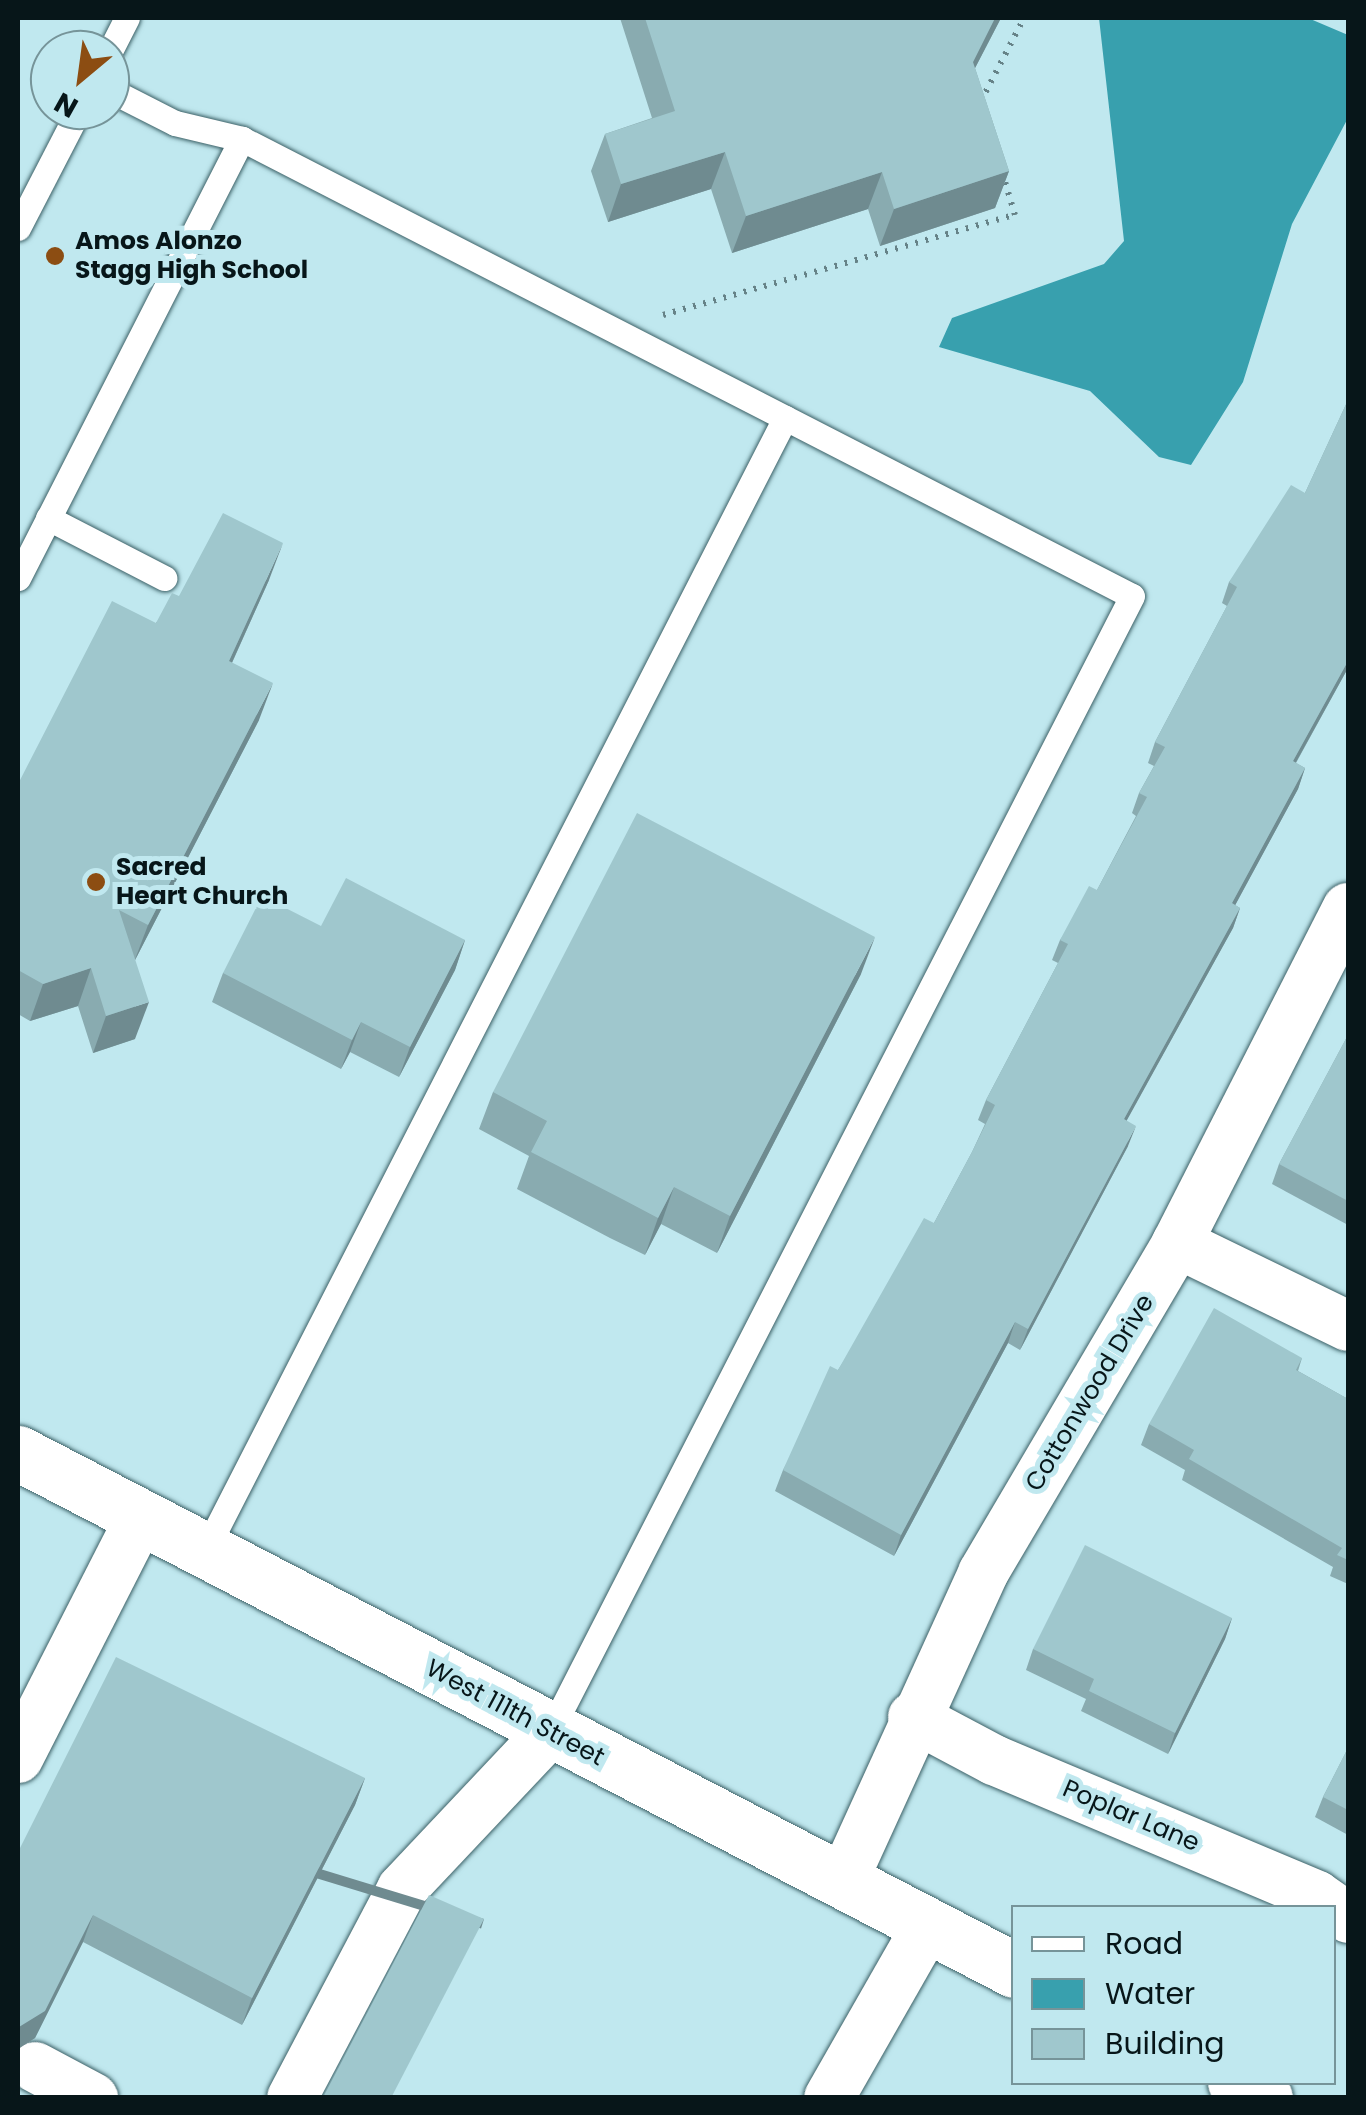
<!DOCTYPE html>
<html>
<head>
<meta charset="utf-8">
<style>
	body { margin:0 }
	#map { position:relative; width:1366px; height:2115px; overflow:hidden; background:#c0e8ef; font-family:Poppins,sans-serif }
	div>[style] { position:absolute }
	[style*='--x'] { left:calc(var(--x)*1px); top:calc(var(--y)*1px); width:calc(var(--w)*1px); rotate:calc(var(--a)*1deg) }
	.water>* { inset:0; background:#38a0ae }
	.path>* { height:6px; margin-top:-3px; transform-origin:0; background:repeating-linear-gradient(90deg,#668287 0 2.5px,transparent 0 10.5px) }
	.roads { filter:drop-shadow(0 0 2px #3b6066) drop-shadow(0 0 2px #3b6066) }
	.service>* { height:25px; margin:-12.5px; padding:0 12.5px; transform-origin:12.5px; border-radius:12.5px; background:#fff }
	.minor>* { height:50px; margin:-25px; padding:0 25px; transform-origin:25px; border-radius:25px; background:#fff }
	.secondary>* { height:55px; margin:-27.5px; padding:0 27.5px; transform-origin:27.5px; border-radius:27.5px; background:#fff }
	.wall>* { inset:0; background:#89abb0 }
	.shaded-wall>* { inset:0; background:#6f8b90; transform-origin:0 0 }
	.building>* { inset:0; background:#9fc7cd }
	.dots>* { width:28px; height:28px; translate:-50% -50%; box-sizing:border-box; border:5px solid #c0e8ef; border-radius:50% }
	span { translate:-50% -50%; white-space:nowrap; text-align:center; line-height:1.15; -webkit-text-stroke:10px #c0e8ef; paint-order:stroke }
	.poi-label { font-size:25px; color:#071619; font-weight:700 }
	.left { translate:0 -50%; text-align:left }
	.street-label { font-size:25px; color:#071619 }
	.frame { position:absolute; inset:0; border:20px solid #071619; pointer-events:none }
	.legend { position:absolute; left:1011px; top:1905px; width:325px; height:180px; box-sizing:border-box; background:#c0e8ef; border:2px solid #769499; margin:0; padding:12px 18px; list-style:none; font-size:30px; color:#071619 }
	.legend li { display:flex; align-items:center; gap:20px; height:50px }
	.legend b { width:50px; border:2px solid #769499 }
	.north { position:absolute; left:30px; top:30px; width:100px; height:100px; box-sizing:border-box; background:#c0e8ef; border:2px solid #769499; border-radius:50%; rotate:209deg; font-size:28px; font-weight:700; line-height:40px; text-align:center; color:#071619 }
	.north::after { content:''; display:block; margin:auto; width:35px; height:45px; background:#8c4d12; clip-path:polygon(50% 0,100% 100%,50% 72%,0 100%) }
</style>
</head>
<body>
<div id="map">
	<div class="water">
		<i style="clip-path:polygon(1099px 18px,1308px 18px,1348px 35px,1348px 118px,1292px 224px,1243px 382px,1191px 465px,1159px 457px,1090px 391px,939px 347px,952px 318px,1104px 264px,1124px 241px)"></i>
	</div>
	<div class="path">
		<i style="--x:981;--y:101;--w:93;--a:-62.6"></i>
		<i style="--x:663;--y:315;--w:366;--a:-15.9"></i>
		<i style="--x:1015;--y:215;--w:42;--a:-106.7"></i>
	</div>
	<div class="roads">
		<div class="service">
			<i style="--x:110;--y:51;--w:37;--a:-63"></i>
			<i style="--x:110;--y:90;--w:73;--a:26.9"></i>
			<i style="--x:175;--y:123;--w:69;--a:13.4"></i>
			<i style="--x:18;--y:228;--w:133;--a:-62.7"></i>
			<i style="--x:48;--y:518;--w:131;--a:27.3"></i>
			<i style="--x:18;--y:578;--w:493;--a:-63"></i>
			<i style="--x:242;--y:139;--w:1000;--a:27.18"></i>
			<i style="--x:1132;--y:596;--w:1276;--a:117.13"></i>
			<i style="--x:205;--y:1551;--w:1273;--a:-62.89"></i>
		</div>
		<div class="minor">
			<i style="--x:1177;--y:1243;--w:190;--a:25.9"></i>
			<i style="--x:913;--y:1717;--w:92;--a:28"></i>
			<i style="--x:994;--y:1760;--w:350;--a:22.8"></i>
			<i style="--x:1317;--y:1896;--w:38;--a:35"></i>
			<i style="--x:18;--y:1758;--w:271;--a:-63"></i>
			<i style="--x:842;--y:1883;--w:341;--a:-65.5"></i>
			<i style="--x:983;--y:1573;--w:383;--a:-59.5"></i>
			<i style="--x:1177;--y:1243;--w:376;--a:-63"></i>
			<i style="--x:35;--y:2067;--w:66;--a:28.1"></i>
			<i style="--x:292;--y:2098;--w:236;--a:-62.2"></i>
			<i style="--x:402;--y:1889;--w:216;--a:-46.7"></i>
			<i style="--x:829;--y:2098;--w:198;--a:-60.3"></i>
		</div>
		<div class="secondary">
			<i style="--x:18;--y:1453;--w:1122;--a:27.43"></i>
			<i style="--x:1235;--y:2082;--w:34;--a:28"></i>
		</div>
	</div>
	<div class="wall">
		<i style="clip-path:polygon(620px 18px,1001px 18px,975px 68px,1009px 171px,995px 208px,880px 246px,868px 209px,732px 253px,711px 189px,608px 222px,591px 171px,605px 134px,652px 118px)"></i>
		<i style="clip-path:polygon(1348px 400px,1348px 668px,1296px 763px,1305px 768px,1298px 789px,1235px 905px,1240px 908px,1233px 928px,1126px 1121px,1128px 1146px,1020px 1350px,1008px 1343px,894px 1556px,775px 1491px,783px 1470px,838px 1370px,934px 1223px,972px 1152px,985px 1124px,978px 1120px,986px 1100px,1058px 963px,1052px 960px,1060px 940px,1097px 890px,1136px 816px,1132px 813px,1139px 793px,1154px 766px,1148px 763px,1155px 742px,1227px 606px,1222px 603px,1229px 582px,1305px 493px)"></i>
		<i style="clip-path:polygon(269px 580px,232px 663px,259px 720px,135px 960px,135px 1039px,93px 1053px,78px 1006px,30px 1021px,18px 1014px,18px 784px,179px 596px)"></i>
		<i style="clip-path:polygon(321px 926px,465px 940px,455px 970px,399px 1077px,350px 1052px,341px 1069px,212px 1002px,223px 973px)"></i>
		<i style="clip-path:polygon(861px 974px,717px 1253px,661px 1224px,645px 1255px,610px 1238px,517px 1189px,529px 1156px,479px 1129px,493px 1092px)"></i>
		<i style="clip-path:polygon(1348px 1035px,1348px 1225px,1272px 1184px,1279px 1164px)"></i>
		<i style="clip-path:polygon(1302px 1358px,1298px 1371px,1348px 1399px,1348px 1584px,1330px 1576px,1333px 1567px,1182px 1480px,1185px 1470px,1141px 1445px,1149px 1424px)"></i>
		<i style="clip-path:polygon(1232px 1618px,1225px 1639px,1168px 1754px,1081px 1711px,1086px 1699px,1026px 1670px,1033px 1649px)"></i>
		<i style="clip-path:polygon(1348px 1748px,1348px 1835px,1315px 1817px,1323px 1797px)"></i>
		<i style="clip-path:polygon(365px 1778px,355px 1805px,242px 2025px,83px 1942px,35px 2038px,19px 2048px,18px 1852px)"></i>
	</div>
	<div class="shaded-wall">
		<i style="clip-path:polygon(995px 18px,1001px 18px,959px 99px,973px 62px)"></i>
		<i style="clip-path:polygon(725px 152px,711px 189px,608px 222px,621px 184px)"></i>
		<i style="clip-path:polygon(1009px 171px,995px 208px,880px 246px,894px 209px)"></i>
		<i style="clip-path:polygon(882px 172px,868px 209px,732px 253px,746px 216px)"></i>
		<i style="clip-path:polygon(283px 543px,269px 580px,216px 698px,229px 661px)"></i>
		<i style="clip-path:polygon(1348px 661px,1348px 668px,1285px 782px,1293px 761px)"></i>
		<i style="clip-path:polygon(273px 683px,259px 720px,134px 962px,148px 925px)"></i>
		<i style="clip-path:polygon(1305px 768px,1298px 789px,1225px 924px,1232px 903px)"></i>
		<i style="clip-path:polygon(1240px 908px,1233px 928px,1116px 1140px,1124px 1119px)"></i>
		<i style="clip-path:polygon(875px 937px,861px 974px,717px 1253px,730px 1216px)"></i>
		<i style="clip-path:polygon(465px 940px,455px 970px,399px 1077px,410px 1047px)"></i>
		<i style="clip-path:polygon(91px 968px,78px 1006px,30px 1021px,43px 984px)"></i>
		<i style="clip-path:polygon(149px 1002px,135px 1039px,93px 1053px,106px 1016px)"></i>
		<i style="clip-path:polygon(361px 1022px,350px 1052px,341px 1069px,352px 1040px)"></i>
		<i style="clip-path:polygon(1136px 1126px,1128px 1146px,1020px 1350px,1028px 1329px)"></i>
		<i style="clip-path:polygon(674px 1187px,661px 1224px,645px 1255px,658px 1218px)"></i>
		<i style="clip-path:polygon(1015px 1322px,1008px 1343px,894px 1556px,901px 1535px)"></i>
		<i style="clip-path:polygon(1232px 1618px,1225px 1639px,1168px 1754px,1175px 1733px)"></i>
		<i style="clip-path:polygon(365px 1778px,355px 1805px,242px 2025px,252px 1998px)"></i>
		<i style="clip-path:polygon(93px 1915px,83px 1942px,35px 2038px,18px 2049px,19px 2027px)"></i>
		<i style="left:484px;top:1919px;width:10px;height:202px;rotate:107deg"></i>
	</div>
	<div class="building">
		<i style="clip-path:polygon(645px 18px,995px 18px,973px 62px,1009px 171px,894px 209px,882px 172px,746px 216px,725px 152px,621px 184px,605px 134px,675px 111px)"></i>
		<i style="clip-path:polygon(1348px 400px,1348px 661px,1293px 761px,1305px 768px,1232px 903px,1240px 908px,1124px 1119px,1136px 1126px,1028px 1329px,1015px 1322px,901px 1535px,783px 1470px,830px 1366px,838px 1370px,924px 1218px,934px 1223px,972px 1152px,995px 1105px,986px 1100px,1068px 944px,1060px 940px,1089px 886px,1097px 890px,1147px 797px,1139px 793px,1165px 747px,1155px 742px,1237px 587px,1229px 582px,1291px 485px,1305px 493px)"></i>
		<i style="clip-path:polygon(223px 513px,283px 543px,229px 661px,273px 683px,148px 925px,119px 910px,149px 1002px,106px 1016px,91px 968px,43px 984px,18px 970px,18px 784px,112px 601px,156px 623px,172px 593px,179px 596px)"></i>
		<i style="clip-path:polygon(637px 813px,875px 937px,730px 1216px,674px 1187px,658px 1218px,624px 1200px,531px 1152px,547px 1121px,493px 1092px)"></i>
		<i style="clip-path:polygon(346px 878px,465px 940px,410px 1047px,361px 1022px,352px 1040px,223px 973px,262px 896px,321px 926px)"></i>
		<i style="clip-path:polygon(1348px 1035px,1348px 1201px,1279px 1164px)"></i>
		<i style="clip-path:polygon(1214px 1308px,1302px 1358px,1296px 1370px,1348px 1399px,1348px 1560px,1337px 1555px,1342px 1548px,1189px 1459px,1194px 1450px,1149px 1424px)"></i>
		<i style="clip-path:polygon(1085px 1545px,1232px 1618px,1175px 1733px,1089px 1691px,1094px 1679px,1033px 1649px)"></i>
		<i style="clip-path:polygon(116px 1657px,365px 1778px,252px 1998px,93px 1915px,45px 2011px,19px 2027px,19px 2051px,18px 2055px,18px 1852px)"></i>
		<i style="clip-path:polygon(1348px 1748px,1348px 1810px,1323px 1797px)"></i>
		<i style="clip-path:polygon(429px 1895px,484px 1919px,391px 2098px,323px 2098px)"></i>
	</div>
	<div class="dots">
		<i style="left:55px;top:256px;background:#8c4d12"></i>
		<i style="left:96px;top:882px;background:#8c4d12"></i>
	</div>
	<div class="poi-label">
		<span class="left" style="left:75px;top:256px">Amos Alonzo<br>Stagg High School</span>
		<span class="left" style="left:116px;top:882px">Sacred<br>Heart Church</span>
	</div>
	<div class="street-label">
		<span style="left:1090px;top:1393px;rotate:-59deg">Cottonwood Drive</span>
		<span style="left:515px;top:1713px;rotate:28deg">West 111th Street</span>
		<span style="left:1131px;top:1816px;rotate:23deg">Poplar Lane</span>
	</div>
	<div class="frame"></div>
	<ul class="legend">
	<li><b style="height:12px;background:#fff"></b>Road</li>
	<li><b style="height:28px;background:#38a0ae"></b>Water</li>
	<li><b style="height:28px;background:#9fc7cd"></b>Building</li>
	</ul>
	<div class="north">N</div>
</div>
</body>
</html>
